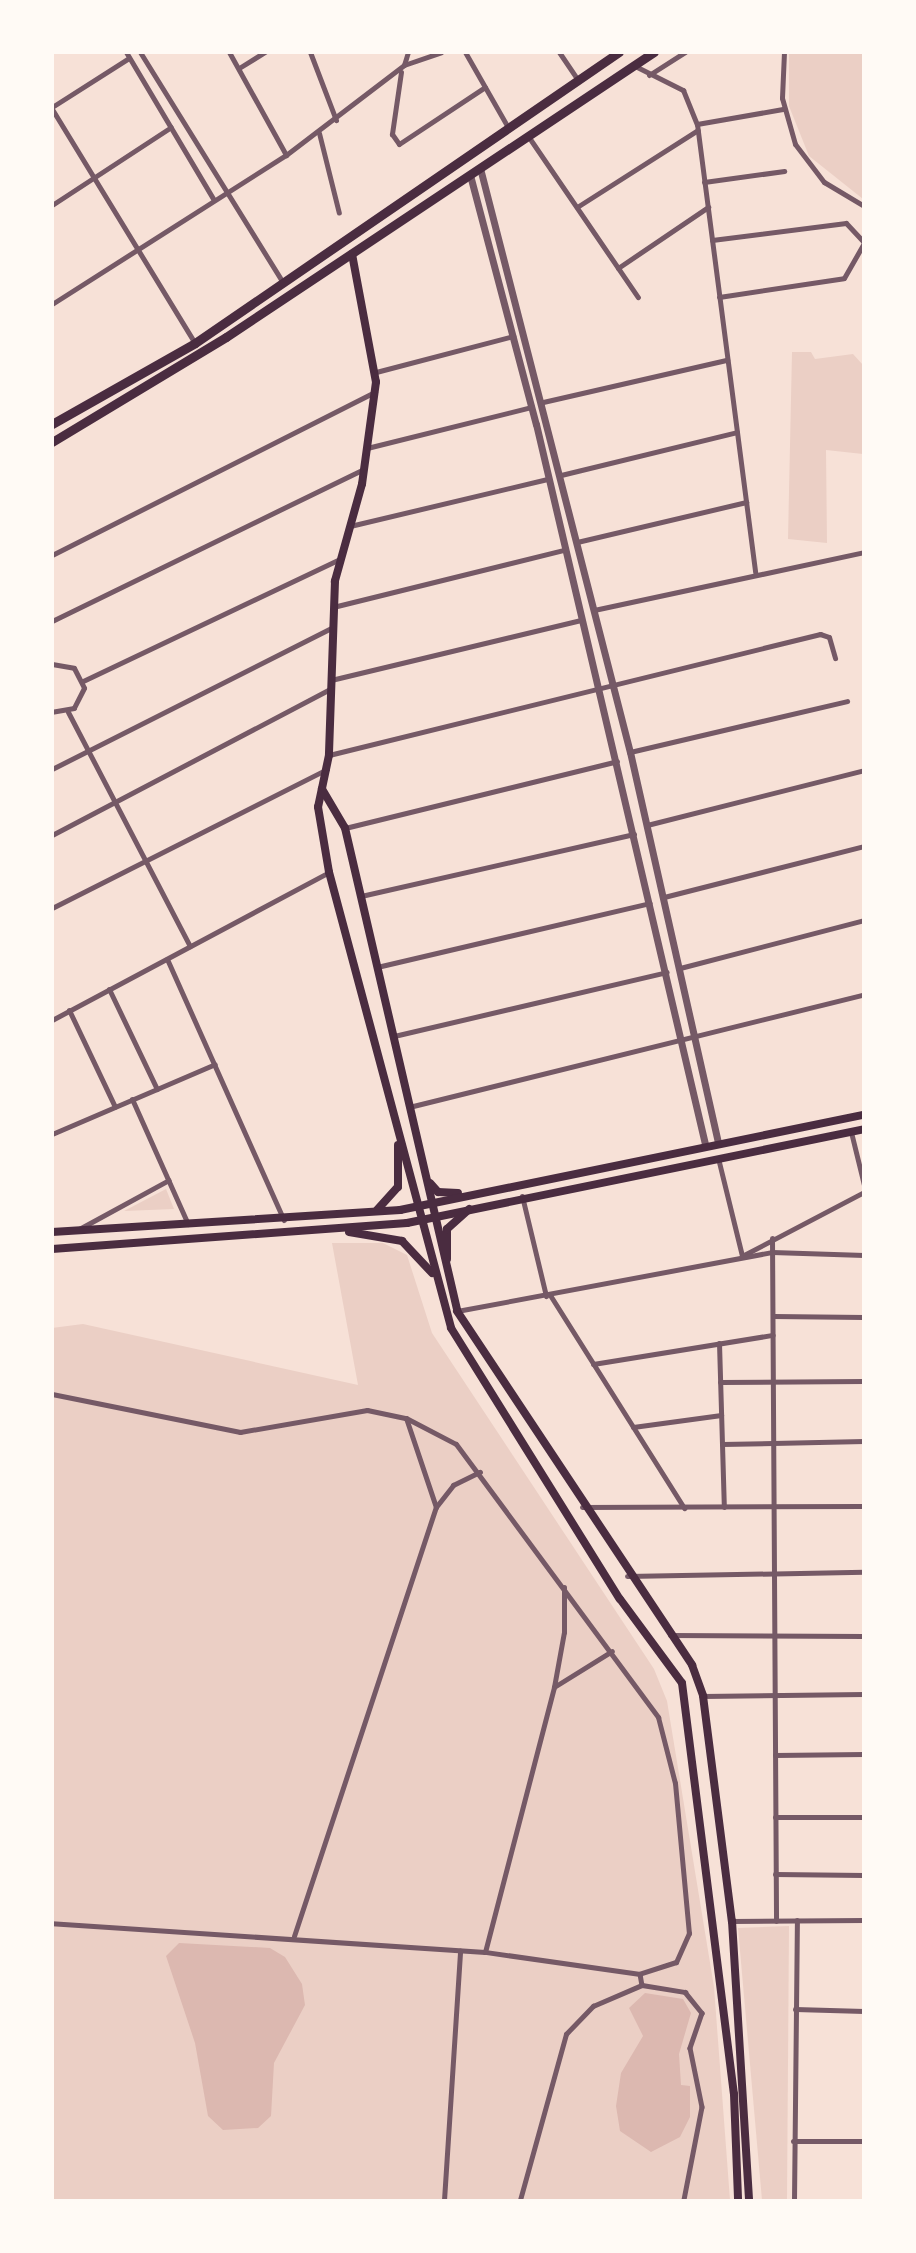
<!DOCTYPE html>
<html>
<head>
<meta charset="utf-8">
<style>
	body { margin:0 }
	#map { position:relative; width:916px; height:2253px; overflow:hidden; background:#f7e1d7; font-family:Raleway,sans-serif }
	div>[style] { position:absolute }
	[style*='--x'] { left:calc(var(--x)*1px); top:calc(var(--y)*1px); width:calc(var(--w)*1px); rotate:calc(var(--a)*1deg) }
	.green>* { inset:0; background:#ebcfc5 }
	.water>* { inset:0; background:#dcb8b0 }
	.pedestrian>* { height:4.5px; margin:-2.25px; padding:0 2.25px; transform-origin:2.25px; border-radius:2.25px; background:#755966 }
	.minor>* { height:5px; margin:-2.5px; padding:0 2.5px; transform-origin:2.5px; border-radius:2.5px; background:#755966 }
	.tertiary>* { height:7px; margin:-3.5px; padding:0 3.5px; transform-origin:3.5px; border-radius:3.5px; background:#755966 }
	.secondary>* { height:8px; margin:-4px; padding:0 4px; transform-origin:4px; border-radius:4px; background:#4a2c40 }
	.primary>* { height:9px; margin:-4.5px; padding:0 4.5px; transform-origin:4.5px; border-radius:4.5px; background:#4a2c40 }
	span { translate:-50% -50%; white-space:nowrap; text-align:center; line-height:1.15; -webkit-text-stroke:7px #fffaf5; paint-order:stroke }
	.frame { position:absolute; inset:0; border:54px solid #fffaf5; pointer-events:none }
</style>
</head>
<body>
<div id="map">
	<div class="green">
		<i style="clip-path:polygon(789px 53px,863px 53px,863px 199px,809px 156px,789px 106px)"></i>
		<i style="clip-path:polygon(792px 352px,811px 352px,815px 359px,853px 354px,863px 365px,863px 454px,826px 450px,827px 543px,788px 539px)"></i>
		<i style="clip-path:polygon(166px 1189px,174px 1209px,124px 1211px)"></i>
		<i style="clip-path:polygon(332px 1243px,383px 1243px,407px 1255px,432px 1333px,654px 1669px,667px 1701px,714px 1987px,730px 2200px,53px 2200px,52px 1328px,83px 1324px,358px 1385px)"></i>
		<i style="clip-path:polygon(789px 1926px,787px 2200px,762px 2200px,738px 1928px)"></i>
	</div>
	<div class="water">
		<i style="clip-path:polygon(179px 1943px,270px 1948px,285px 1957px,302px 1984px,305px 2005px,274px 2063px,271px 2116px,258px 2128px,223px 2130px,208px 2116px,195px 2043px,166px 1956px)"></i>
		<i style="clip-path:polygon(645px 1993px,683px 1999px,691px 2013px,679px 2054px,681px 2085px,690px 2086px,690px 2117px,680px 2137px,651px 2152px,620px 2131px,616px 2106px,621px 2073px,643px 2036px,629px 2008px)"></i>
	</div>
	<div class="pedestrian">
		<i style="--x:640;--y:1974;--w:11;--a:80"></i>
		<i style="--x:642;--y:1985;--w:44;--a:9.2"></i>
		<i style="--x:685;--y:1992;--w:27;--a:51"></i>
		<i style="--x:702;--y:2013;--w:37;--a:109"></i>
		<i style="--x:690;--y:2048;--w:60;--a:78.5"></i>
		<i style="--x:702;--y:2107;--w:95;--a:101"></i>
		<i style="--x:520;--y:2200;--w:172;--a:-74.5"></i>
		<i style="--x:566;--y:2034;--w:39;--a:-46"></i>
		<i style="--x:593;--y:2006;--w:53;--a:-23.2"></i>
	</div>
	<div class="minor">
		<i style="--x:126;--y:52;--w:172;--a:59.3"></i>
		<i style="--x:140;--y:52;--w:272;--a:58.2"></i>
		<i style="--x:229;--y:52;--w:118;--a:61"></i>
		<i style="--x:310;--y:52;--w:73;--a:69.1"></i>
		<i style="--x:465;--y:52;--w:89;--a:60.3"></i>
		<i style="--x:559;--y:52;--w:34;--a:56"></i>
		<i style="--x:784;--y:52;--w:46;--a:92.5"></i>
		<i style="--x:782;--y:98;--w:48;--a:74.2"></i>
		<i style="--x:795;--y:144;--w:48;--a:52.7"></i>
		<i style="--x:824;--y:182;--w:47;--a:31"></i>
		<i style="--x:404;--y:65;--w:14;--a:-73"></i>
		<i style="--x:635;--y:66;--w:54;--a:26.6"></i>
		<i style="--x:683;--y:90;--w:37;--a:68"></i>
		<i style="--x:697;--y:124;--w:452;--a:82.6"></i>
		<i style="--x:239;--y:68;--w:31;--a:-32"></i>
		<i style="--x:401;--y:72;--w:63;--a:98.3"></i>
		<i style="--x:392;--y:134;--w:12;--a:55"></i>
		<i style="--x:399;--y:144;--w:103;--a:-33.5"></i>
		<i style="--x:649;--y:75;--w:43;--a:-32.6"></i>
		<i style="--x:52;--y:107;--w:91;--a:-32.5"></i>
		<i style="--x:52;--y:109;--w:274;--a:58.6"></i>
		<i style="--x:697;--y:124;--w:87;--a:-9.9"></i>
		<i style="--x:319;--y:133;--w:82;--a:76"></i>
		<i style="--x:528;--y:136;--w:195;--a:55.7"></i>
		<i style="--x:704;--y:182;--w:81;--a:-7.8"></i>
		<i style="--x:52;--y:205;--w:142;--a:-33.2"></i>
		<i style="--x:577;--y:207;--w:143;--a:-32.5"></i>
		<i style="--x:712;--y:240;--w:135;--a:-7.2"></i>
		<i style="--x:846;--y:223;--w:26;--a:47"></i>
		<i style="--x:618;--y:268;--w:109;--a:-34.1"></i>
		<i style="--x:719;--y:297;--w:126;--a:-8.6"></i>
		<i style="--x:844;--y:278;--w:40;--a:-60.3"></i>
		<i style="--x:52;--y:304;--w:277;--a:-32.5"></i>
		<i style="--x:286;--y:155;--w:148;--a:-37.3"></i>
		<i style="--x:404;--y:65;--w:39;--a:-19"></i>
		<i style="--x:376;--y:372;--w:142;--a:-14.7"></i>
		<i style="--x:543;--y:402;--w:189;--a:-12.9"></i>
		<i style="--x:367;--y:448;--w:170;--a:-14"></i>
		<i style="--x:561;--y:475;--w:181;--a:-13.7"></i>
		<i style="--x:350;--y:526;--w:204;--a:-13.4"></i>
		<i style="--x:577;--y:542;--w:174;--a:-13.3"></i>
		<i style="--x:52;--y:555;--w:362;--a:-26.8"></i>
		<i style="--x:333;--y:607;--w:238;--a:-13.9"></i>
		<i style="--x:594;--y:610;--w:276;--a:-12.1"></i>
		<i style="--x:52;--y:621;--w:347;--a:-26"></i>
		<i style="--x:52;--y:664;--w:22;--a:10"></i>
		<i style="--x:74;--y:668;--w:22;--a:63"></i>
		<i style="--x:84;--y:688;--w:22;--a:117"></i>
		<i style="--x:74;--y:708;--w:22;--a:170"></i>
		<i style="--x:331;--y:680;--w:257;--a:-13.5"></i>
		<i style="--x:83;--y:681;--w:282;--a:-25.4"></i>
		<i style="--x:68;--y:712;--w:264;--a:62.5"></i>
		<i style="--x:630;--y:752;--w:223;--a:-13.2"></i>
		<i style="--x:329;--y:755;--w:506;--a:-13.84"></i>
		<i style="--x:820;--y:634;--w:9;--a:18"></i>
		<i style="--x:829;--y:637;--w:22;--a:74"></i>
		<i style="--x:52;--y:769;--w:315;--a:-26.8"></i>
		<i style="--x:647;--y:825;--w:224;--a:-14.2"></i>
		<i style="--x:345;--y:828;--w:280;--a:-13.8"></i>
		<i style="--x:52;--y:835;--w:314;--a:-27.7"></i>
		<i style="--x:361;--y:896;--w:280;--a:-12.8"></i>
		<i style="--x:664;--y:897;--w:206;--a:-14.3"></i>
		<i style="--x:52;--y:908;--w:308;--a:-26.8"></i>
		<i style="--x:167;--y:959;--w:286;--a:65.9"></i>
		<i style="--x:377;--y:967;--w:280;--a:-13.2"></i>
		<i style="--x:680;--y:968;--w:190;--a:-14.6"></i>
		<i style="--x:109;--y:989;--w:111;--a:64.4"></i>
		<i style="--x:69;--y:1010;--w:107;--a:64.6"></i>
		<i style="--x:52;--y:1020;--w:314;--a:-28.1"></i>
		<i style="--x:394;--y:1036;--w:280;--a:-13.2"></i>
		<i style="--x:132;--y:1099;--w:137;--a:65.9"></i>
		<i style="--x:409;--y:1107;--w:469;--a:-13.9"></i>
		<i style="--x:851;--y:1132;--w:55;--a:76.2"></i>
		<i style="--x:52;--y:1134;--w:177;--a:-23.2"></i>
		<i style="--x:718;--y:1158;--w:101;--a:76.2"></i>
		<i style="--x:742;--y:1256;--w:138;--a:-27.7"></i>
		<i style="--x:522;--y:1196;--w:103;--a:76.5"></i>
		<i style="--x:79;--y:1229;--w:102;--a:-28.6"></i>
		<i style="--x:772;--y:1238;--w:683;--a:89.66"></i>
		<i style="--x:550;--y:1295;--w:252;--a:57.8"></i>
		<i style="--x:457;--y:1311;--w:320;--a:-10.6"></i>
		<i style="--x:772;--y:1252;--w:92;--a:1.9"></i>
		<i style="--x:773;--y:1316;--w:91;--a:0.6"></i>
		<i style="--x:719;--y:1343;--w:164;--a:88.3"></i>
		<i style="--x:593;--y:1364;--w:182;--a:-9.2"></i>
		<i style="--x:720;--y:1382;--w:144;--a:-0.4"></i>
		<i style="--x:52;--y:1394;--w:192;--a:11.4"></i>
		<i style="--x:240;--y:1432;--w:129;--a:-9.8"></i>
		<i style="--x:367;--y:1410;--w:40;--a:12"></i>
		<i style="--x:406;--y:1418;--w:56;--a:27.5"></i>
		<i style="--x:456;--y:1444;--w:340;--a:53.5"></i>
		<i style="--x:658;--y:1717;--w:68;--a:75.6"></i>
		<i style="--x:675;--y:1783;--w:151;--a:84.7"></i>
		<i style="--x:689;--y:1933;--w:32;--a:114"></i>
		<i style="--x:676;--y:1962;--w:38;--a:162"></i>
		<i style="--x:640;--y:1974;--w:157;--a:-171.9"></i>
		<i style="--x:485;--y:1952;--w:434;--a:-176.2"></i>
		<i style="--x:406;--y:1418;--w:94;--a:71.4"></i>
		<i style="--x:633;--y:1427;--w:89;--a:-7.8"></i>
		<i style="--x:722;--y:1444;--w:142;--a:-1.2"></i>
		<i style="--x:582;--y:1507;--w:282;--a:-0.2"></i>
		<i style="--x:627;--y:1576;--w:237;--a:-1"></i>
		<i style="--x:670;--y:1635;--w:194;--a:0.3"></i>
		<i style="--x:554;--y:1687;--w:68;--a:-31.8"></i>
		<i style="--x:703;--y:1696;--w:161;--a:-0.7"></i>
		<i style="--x:775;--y:1755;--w:89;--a:-0.6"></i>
		<i style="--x:775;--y:1817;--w:89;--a:0"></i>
		<i style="--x:775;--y:1874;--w:89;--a:0.6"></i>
		<i style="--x:732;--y:1921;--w:132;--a:-0.4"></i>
		<i style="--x:294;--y:1936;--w:452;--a:-71.7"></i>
		<i style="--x:436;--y:1507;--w:28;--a:-52"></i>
		<i style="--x:453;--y:1485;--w:30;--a:-26"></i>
		<i style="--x:485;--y:1952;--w:274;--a:-75.4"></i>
		<i style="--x:554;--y:1687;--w:56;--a:-79.7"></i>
		<i style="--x:564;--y:1632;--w:45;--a:-90"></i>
		<i style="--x:795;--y:2009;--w:69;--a:1.7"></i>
		<i style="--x:793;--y:2141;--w:71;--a:0"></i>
		<i style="--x:444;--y:2200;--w:250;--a:-86.3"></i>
		<i style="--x:794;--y:2200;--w:280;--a:-89.4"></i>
	</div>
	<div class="tertiary">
		<i style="--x:480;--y:168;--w:603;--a:75.6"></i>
		<i style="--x:630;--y:752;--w:399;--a:77.3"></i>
		<i style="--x:470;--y:175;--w:258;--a:75.2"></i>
		<i style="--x:536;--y:424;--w:740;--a:76.79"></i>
	</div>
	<div class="secondary">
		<i style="--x:352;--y:254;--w:130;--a:79.4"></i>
		<i style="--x:376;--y:382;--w:103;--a:97.8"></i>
		<i style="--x:362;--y:484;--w:101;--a:105.6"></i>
		<i style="--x:335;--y:581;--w:174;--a:92"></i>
		<i style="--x:329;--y:755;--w:53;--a:101.9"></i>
		<i style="--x:318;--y:807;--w:66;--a:80.4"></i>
		<i style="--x:329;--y:872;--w:472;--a:75"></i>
		<i style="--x:451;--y:1328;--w:319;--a:58.1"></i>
		<i style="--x:620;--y:1599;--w:104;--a:53.6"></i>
		<i style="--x:682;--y:1683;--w:414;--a:82.8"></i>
		<i style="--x:734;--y:2094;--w:106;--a:87.8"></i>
		<i style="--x:322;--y:789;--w:45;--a:59.5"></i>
		<i style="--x:345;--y:828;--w:496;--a:76.9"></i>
		<i style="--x:457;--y:1311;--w:425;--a:56.4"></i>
		<i style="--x:692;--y:1665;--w:33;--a:70"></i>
		<i style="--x:703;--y:1696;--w:227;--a:82.7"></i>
		<i style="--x:732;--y:1921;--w:280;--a:86.5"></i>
		<i style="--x:430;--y:1183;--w:12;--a:48"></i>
		<i style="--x:438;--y:1192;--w:20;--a:3"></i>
		<i style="--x:377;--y:1210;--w:31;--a:-48"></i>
		<i style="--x:398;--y:1187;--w:42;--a:-90"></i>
		<i style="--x:52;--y:1232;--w:349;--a:-3.6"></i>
		<i style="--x:400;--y:1210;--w:474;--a:-11.6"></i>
		<i style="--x:349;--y:1232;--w:54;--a:9.6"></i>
		<i style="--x:402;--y:1241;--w:44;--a:46.8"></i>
		<i style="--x:52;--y:1249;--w:356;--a:-4.2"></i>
		<i style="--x:407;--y:1223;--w:467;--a:-11.6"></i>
		<i style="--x:447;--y:1259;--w:30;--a:-90"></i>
		<i style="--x:447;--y:1229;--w:30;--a:-42"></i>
	</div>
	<div class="primary">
		<i style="--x:52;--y:424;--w:164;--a:-29.5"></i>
		<i style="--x:195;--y:343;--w:514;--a:-34.46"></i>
		<i style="--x:52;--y:442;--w:203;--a:-31.1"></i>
		<i style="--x:226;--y:337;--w:514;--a:-33.66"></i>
	</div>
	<div class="frame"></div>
</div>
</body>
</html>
